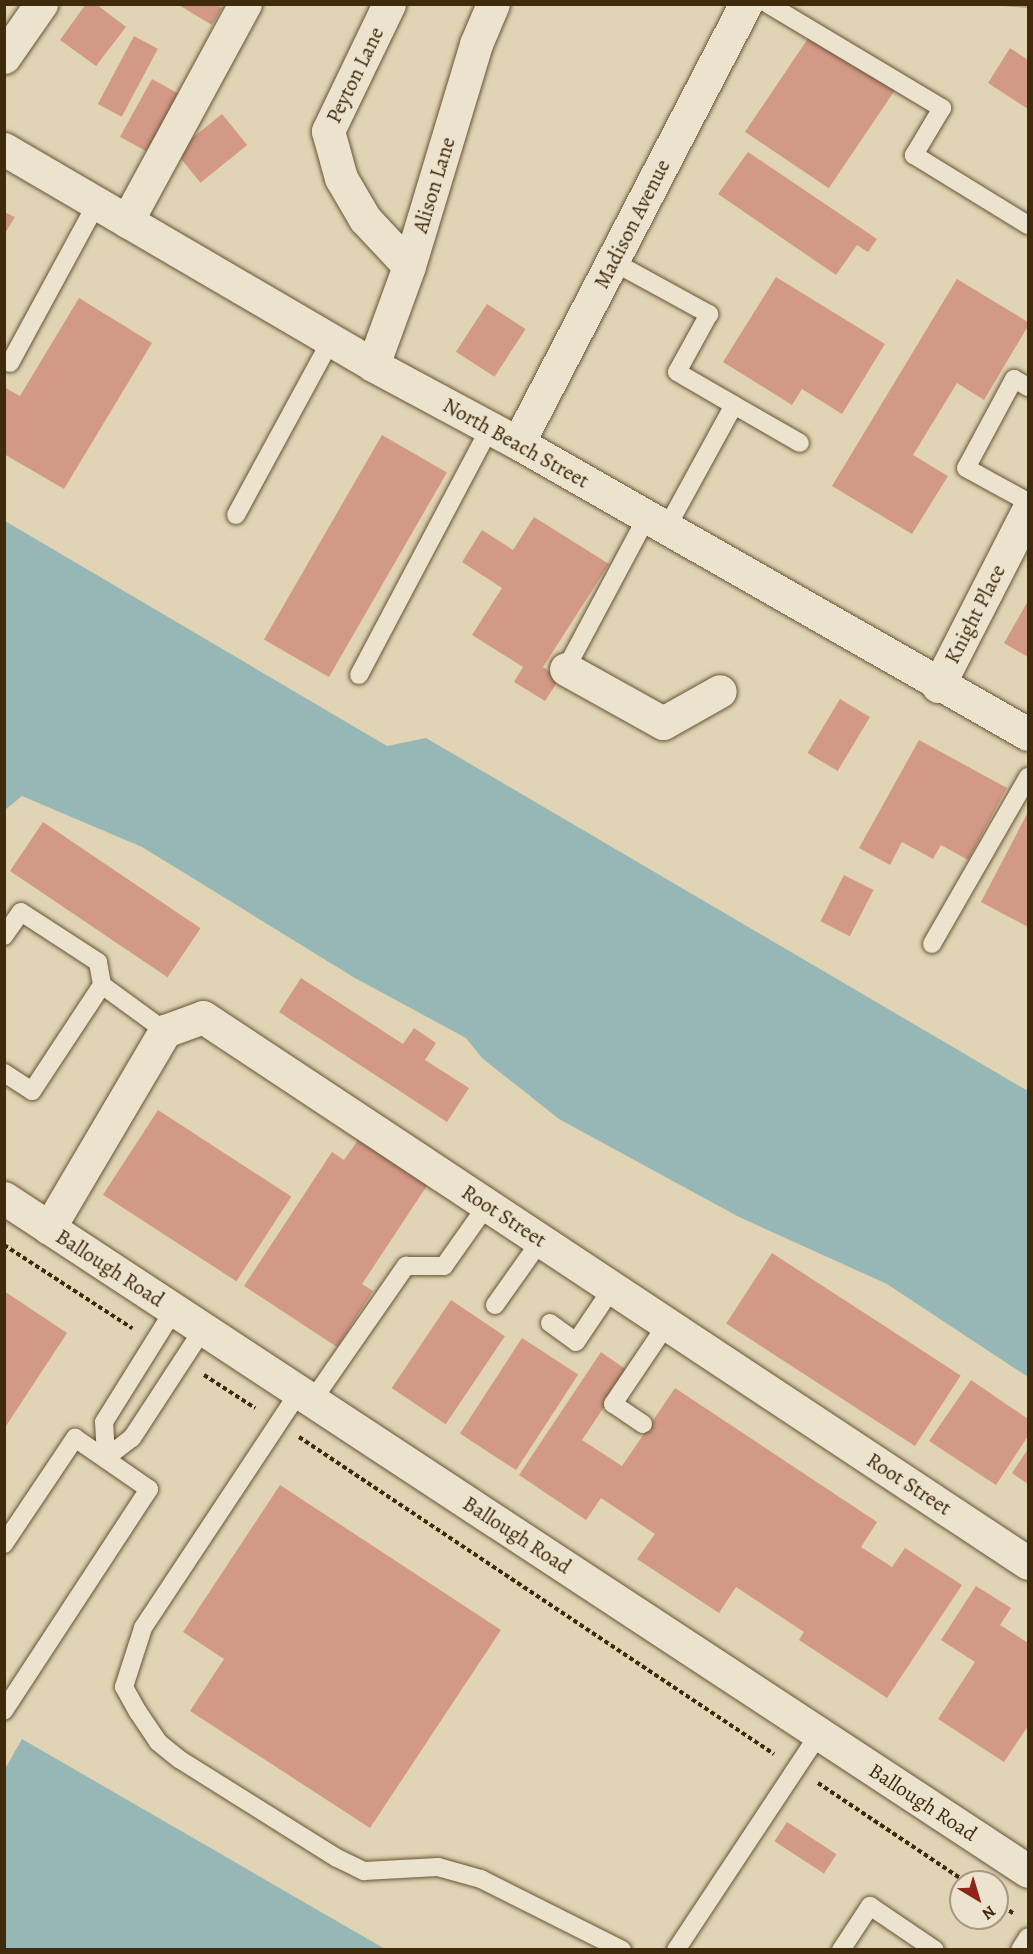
<!DOCTYPE html>
<html>
<head>
<meta charset="utf-8">
<style>
	body { margin:0 }
	#map { position:relative; width:1033px; height:1954px; overflow:hidden; background:#e0d4b4; font-family:Alegreya,serif }
	div>[style] { position:absolute }
	[style*='--x'] { left:calc(var(--x)*1px); top:calc(var(--y)*1px); width:calc(var(--w)*1px); rotate:calc(var(--a)*1deg) }
	.water>* { inset:0; background:#96b7b6 }
	.building>* { inset:0; background:#d29986; transform-origin:0 0 }
	.path>* { height:4px; margin-top:-2px; transform-origin:0; background:repeating-linear-gradient(90deg,#402a0c 0 4.5px,transparent 0 7.5px) }
	.roads { filter:drop-shadow(0 0 2px #685436) drop-shadow(0 0 2px #685436) }
	.service>* { height:18px; margin:-9px; padding:0 9px; transform-origin:9px; border-radius:9px; background:#ebe3ce }
	.minor>* { height:33px; margin:-16.5px; padding:0 16.5px; transform-origin:16.5px; border-radius:16.5px; background:#ebe3ce }
	.tertiary>* { height:33px; margin:-16.5px; padding:0 16.5px; transform-origin:16.5px; border-radius:16.5px; background:#ebe3ce }
	span { translate:-50% -50%; white-space:nowrap; text-align:center; line-height:1.15; -webkit-text-stroke:4.5px #ebe3ce; paint-order:stroke }
	.street-label { font-size:21px; color:#402a0c }
	.frame { position:absolute; inset:0; border:6px solid #402a0c; pointer-events:none }
	.north { position:absolute; left:949px; top:1870px; width:60px; height:60px; box-sizing:border-box; background:#ebe3ce; border:2px solid #a79980; border-radius:50%; rotate:142deg; font-size:16px; font-weight:700; line-height:24px; text-align:center; color:#402a0c }
	.north::after { content:''; display:block; margin:auto; width:21px; height:27px; background:#8f2418; clip-path:polygon(50% 0,100% 100%,50% 72%,0 100%) }
</style>
</head>
<body>
<div id="map">
	<div class="water">
		<i style="clip-path:polygon(5px 521px,387px 746px,426px 738px,1028px 1091px,1028px 1377px,887px 1284px,739px 1217px,559px 1119px,482px 1058px,466px 1038px,355px 978px,142px 847px,22px 796px,5px 810px)"></i>
		<i style="clip-path:polygon(22px 1739px,385px 1949px,5px 1949px,5px 1769px)"></i>
	</div>
	<div class="building">
		<i style="clip-path:polygon(86px 4px,96px 4px,126px 27px,96px 66px,60px 40px)"></i>
		<i style="clip-path:polygon(177px 4px,215px 4px,222px 8px,212px 25px)"></i>
		<i style="clip-path:polygon(1002px 4px,1027px 4px,1027px 8px,1002px 6px)"></i>
		<i style="left:811px;top:34px;width:101px;height:118px;rotate:34deg"></i>
		<i style="left:134px;top:36px;width:27px;height:77px;rotate:28deg"></i>
		<i style="clip-path:polygon(1010px 48px,1028px 60px,1028px 109px,988px 83px)"></i>
		<i style="left:152px;top:79px;width:37px;height:66px;rotate:29deg"></i>
		<i style="left:222px;top:114px;width:40px;height:60px;rotate:51deg"></i>
		<i style="clip-path:polygon(748px 152px,877px 239px,868px 252px,857px 245px,836px 275px,718px 194px)"></i>
		<i style="clip-path:polygon(4px 212px,15px 217px,4px 235px)"></i>
		<i style="clip-path:polygon(776px 277px,885px 344px,842px 414px,802px 389px,792px 405px,723px 362px)"></i>
		<i style="clip-path:polygon(957px 279px,1028px 322px,1028px 326px,984px 400px,957px 383px,913px 455px,948px 476px,912px 534px,832px 486px)"></i>
		<i style="clip-path:polygon(79px 298px,152px 343px,64px 489px,4px 454px,4px 387px,20px 396px)"></i>
		<i style="left:487px;top:304px;width:46px;height:57px;rotate:33deg"></i>
		<i style="left:382px;top:435px;width:75px;height:236px;rotate:30deg"></i>
		<i style="clip-path:polygon(534px 517px,609px 564px,543px 667px,560px 678px,545px 701px,514px 682px,523px 667px,472px 635px,502px 588px,462px 562px,482px 530px,513px 550px)"></i>
		<i style="clip-path:polygon(1028px 601px,1028px 657px,1004px 643px)"></i>
		<i style="left:840px;top:699px;width:35px;height:63px;rotate:31deg"></i>
		<i style="clip-path:polygon(919px 740px,1007px 788px,968px 860px,941px 845px,933px 859px,902px 842px,890px 865px,859px 848px)"></i>
		<i style="clip-path:polygon(1028px 812px,1028px 927px,981px 902px)"></i>
		<i style="left:43px;top:822px;width:190px;height:59px;rotate:34deg"></i>
		<i style="left:844px;top:875px;width:33px;height:52px;rotate:27deg"></i>
		<i style="clip-path:polygon(301px 978px,403px 1044px,414px 1028px,436px 1043px,425px 1060px,469px 1088px,447px 1122px,279px 1012px)"></i>
		<i style="left:158px;top:1110px;width:159px;height:101px;rotate:33deg"></i>
		<i style="clip-path:polygon(361px 1136px,430px 1181px,362px 1284px,373px 1291px,337px 1347px,244px 1286px,332px 1152px,344px 1160px)"></i>
		<i style="left:772px;top:1253px;width:225px;height:84px;rotate:33deg"></i>
		<i style="clip-path:polygon(4px 1291px,67px 1333px,4px 1429px)"></i>
		<i style="left:451px;top:1300px;width:65px;height:106px;rotate:34deg"></i>
		<i style="left:522px;top:1338px;width:67px;height:114px;rotate:33deg"></i>
		<i style="clip-path:polygon(601px 1352px,628px 1371px,582px 1440px,622px 1466px,675px 1388px,877px 1522px,861px 1547px,892px 1567px,905px 1548px,962px 1585px,887px 1698px,799px 1640px,804px 1632px,736px 1587px,719px 1613px,637px 1559px,655px 1534px,601px 1498px,586px 1520px,519px 1475px)"></i>
		<i style="clip-path:polygon(971px 1380px,1028px 1419px,1028px 1436px,996px 1485px,929px 1441px)"></i>
		<i style="clip-path:polygon(1028px 1449px,1028px 1484px,1012px 1473px)"></i>
		<i style="clip-path:polygon(280px 1485px,501px 1630px,370px 1828px,190px 1711px,224px 1659px,183px 1632px)"></i>
		<i style="clip-path:polygon(976px 1586px,1011px 1608px,1000px 1625px,1028px 1643px,1028px 1726px,1004px 1762px,938px 1719px,975px 1662px,941px 1640px)"></i>
		<i style="left:787px;top:1822px;width:59px;height:23px;rotate:33deg"></i>
	</div>
	<div class="path">
		<i style="--x:4;--y:1245;--w:153;--a:33"></i>
		<i style="--x:204;--y:1375;--w:61;--a:32.9"></i>
		<i style="--x:299;--y:1437;--w:571;--a:33.72"></i>
		<i style="--x:818;--y:1783;--w:178;--a:33.8"></i>
		<i style="--x:997;--y:1902;--w:21;--a:35"></i>
	</div>
	<div class="roads">
		<div class="service">
			<i style="--x:768;--y:4;--w:203;--a:30.9"></i>
			<i style="--x:942;--y:108;--w:55;--a:120.8"></i>
			<i style="--x:914;--y:155;--w:134;--a:31.6"></i>
			<i style="--x:612;--y:261;--w:111;--a:28.7"></i>
			<i style="--x:709;--y:314;--w:66;--a:118.9"></i>
			<i style="--x:677;--y:372;--w:66;--a:30.1"></i>
			<i style="--x:10;--y:363;--w:182;--a:-61.5"></i>
			<i style="--x:1028;--y:387;--w:16;--a:-150"></i>
			<i style="--x:1014;--y:379;--w:101;--a:118.3"></i>
			<i style="--x:966;--y:468;--w:71;--a:28.7"></i>
			<i style="--x:236;--y:515;--w:199;--a:-61.5"></i>
			<i style="--x:666;--y:529;--w:141;--a:-61.3"></i>
			<i style="--x:734;--y:405;--w:76;--a:29.9"></i>
			<i style="--x:563;--y:674;--w:178;--a:-61.9"></i>
			<i style="--x:359;--y:675;--w:280;--a:-62.1"></i>
			<i style="--x:4;--y:936;--w:29;--a:-55"></i>
			<i style="--x:21;--y:912;--w:92;--a:33"></i>
			<i style="--x:98;--y:962;--w:23;--a:80"></i>
			<i style="--x:102;--y:985;--w:127;--a:123.4"></i>
			<i style="--x:32;--y:1091;--w:33;--a:-147"></i>
			<i style="--x:932;--y:944;--w:193;--a:-60.1"></i>
			<i style="--x:102;--y:985;--w:78;--a:36.1"></i>
			<i style="--x:495;--y:1305;--w:80;--a:-54.7"></i>
			<i style="--x:550;--y:1323;--w:32;--a:36"></i>
			<i style="--x:576;--y:1342;--w:66;--a:-56.1"></i>
			<i style="--x:299;--y:1392;--w:283;--a:123.5"></i>
			<i style="--x:143;--y:1628;--w:62;--a:107.9"></i>
			<i style="--x:124;--y:1687;--w:29;--a:61"></i>
			<i style="--x:138;--y:1712;--w:36;--a:56"></i>
			<i style="--x:158;--y:1742;--w:27;--a:39"></i>
			<i style="--x:179;--y:1759;--w:186;--a:32.1"></i>
			<i style="--x:337;--y:1858;--w:30;--a:26"></i>
			<i style="--x:364;--y:1871;--w:74;--a:-3.1"></i>
			<i style="--x:438;--y:1867;--w:45;--a:15.6"></i>
			<i style="--x:481;--y:1879;--w:158;--a:26.7"></i>
			<i style="--x:312;--y:1401;--w:165;--a:-55.2"></i>
			<i style="--x:406;--y:1266;--w:38;--a:0"></i>
			<i style="--x:444;--y:1266;--w:75;--a:-54.8"></i>
			<i style="--x:643;--y:1424;--w:36;--a:-146"></i>
			<i style="--x:613;--y:1404;--w:97;--a:-56"></i>
			<i style="--x:106;--y:1458;--w:36;--a:-93"></i>
			<i style="--x:104;--y:1422;--w:132;--a:-58"></i>
			<i style="--x:106;--y:1458;--w:33;--a:-38"></i>
			<i style="--x:132;--y:1438;--w:130;--a:-56.9"></i>
			<i style="--x:4;--y:1544;--w:128;--a:-56.2"></i>
			<i style="--x:75;--y:1438;--w:90;--a:34.6"></i>
			<i style="--x:149;--y:1489;--w:265;--a:123.2"></i>
			<i style="--x:676;--y:1950;--w:259;--a:-56.5"></i>
			<i style="--x:841;--y:1950;--w:53;--a:-56.6"></i>
			<i style="--x:870;--y:1906;--w:78;--a:34.1"></i>
			<i style="--x:1020;--y:1950;--w:15;--a:-58"></i>
		</div>
		<div class="minor">
			<i style="--x:389;--y:4;--w:141;--a:115.7"></i>
			<i style="--x:328;--y:131;--w:49;--a:74.5"></i>
			<i style="--x:341;--y:178;--w:48;--a:59.7"></i>
			<i style="--x:365;--y:219;--w:64;--a:46.9"></i>
			<i style="--x:4;--y:57;--w:65;--a:-55.1"></i>
			<i style="--x:127;--y:221;--w:247;--a:-61.5"></i>
			<i style="--x:373;--y:365;--w:105;--a:-70"></i>
			<i style="--x:409;--y:266;--w:232;--a:-73.2"></i>
			<i style="--x:476;--y:44;--w:43;--a:-67"></i>
			<i style="--x:566;--y:669;--w:111;--a:29.1"></i>
			<i style="--x:663;--y:723;--w:65;--a:-29.3"></i>
			<i style="--x:938;--y:686;--w:198;--a:-62.9"></i>
			<i style="--x:49;--y:1228;--w:229;--a:-59.5"></i>
			<i style="--x:165;--y:1031;--w:40;--a:-20.2"></i>
			<i style="--x:203;--y:1017;--w:989;--a:33.5"></i>
		</div>
		<div class="tertiary">
			<i style="--x:4;--y:149;--w:428;--a:30.3"></i>
			<i style="--x:373;--y:365;--w:165;--a:28.3"></i>
			<i style="--x:518;--y:443;--w:587;--a:29.71"></i>
			<i style="--x:518;--y:443;--w:495;--a:-62.6"></i>
			<i style="--x:4;--y:1198;--w:1225;--a:33.31"></i>
		</div>
	</div>
	<div class="street-label">
		<span style="left:355px;top:75px;rotate:-64deg">Peyton Lane</span>
		<span style="left:434px;top:185px;rotate:-73deg">Alison Lane</span>
		<span style="left:632px;top:224px;rotate:-63deg">Madison Avenue</span>
		<span style="left:516px;top:443px;rotate:29deg">North Beach Street</span>
		<span style="left:975px;top:614px;rotate:-63deg">Knight Place</span>
		<span style="left:504px;top:1216px;rotate:33deg">Root Street</span>
		<span style="left:110px;top:1268px;rotate:33deg">Ballough Road</span>
		<span style="left:909px;top:1484px;rotate:33deg">Root Street</span>
		<span style="left:517px;top:1535px;rotate:33deg">Ballough Road</span>
		<span style="left:923px;top:1802px;rotate:33deg">Ballough Road</span>
	</div>
	<div class="frame"></div>
	<div class="north">N</div>
</div>
</body>
</html>
